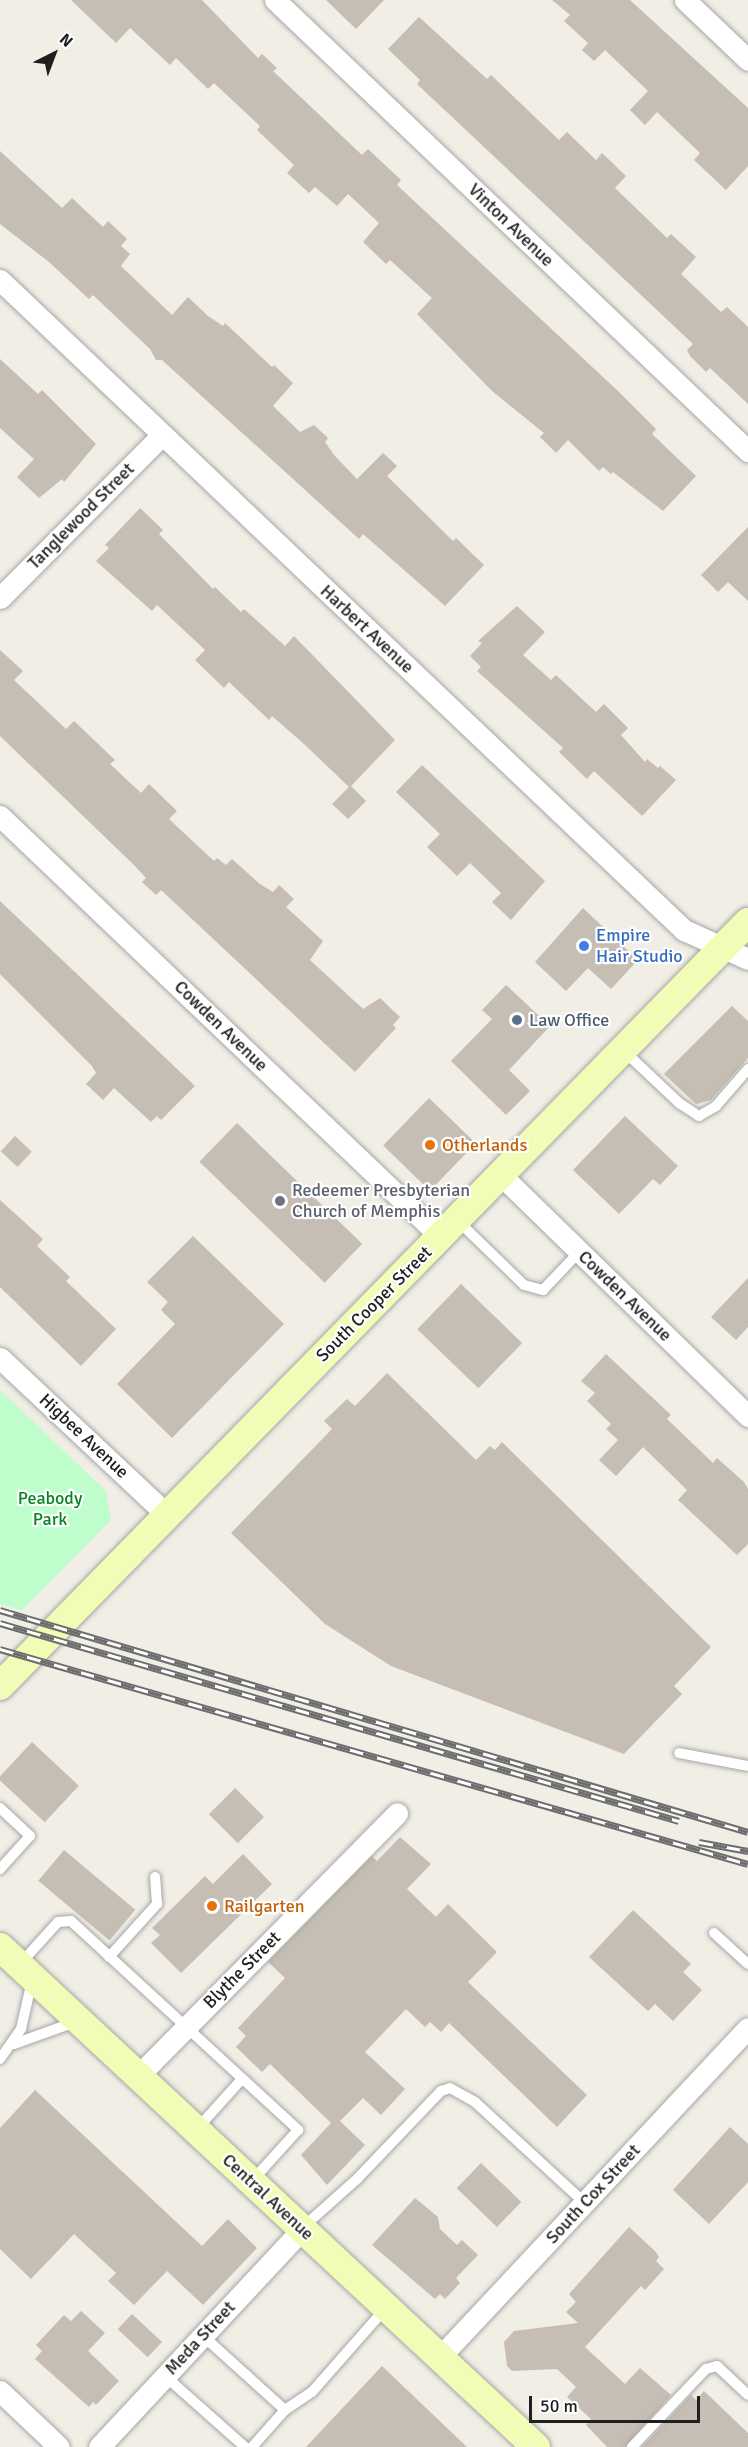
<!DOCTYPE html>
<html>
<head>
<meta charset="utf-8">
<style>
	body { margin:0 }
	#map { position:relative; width:748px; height:2447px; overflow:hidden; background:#f0eee5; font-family:Signika,sans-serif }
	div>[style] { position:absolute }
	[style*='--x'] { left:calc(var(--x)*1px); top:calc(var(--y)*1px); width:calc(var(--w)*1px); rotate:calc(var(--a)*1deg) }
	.park>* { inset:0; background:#bffdcc }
	.building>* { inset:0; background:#c6bdb4; transform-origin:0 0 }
	.roads { filter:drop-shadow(0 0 2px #a6a6a6) drop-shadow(0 0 2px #a6a6a6) }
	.service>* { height:10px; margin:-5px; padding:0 5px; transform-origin:5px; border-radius:5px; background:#fff }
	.minor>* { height:21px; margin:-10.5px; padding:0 10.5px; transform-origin:10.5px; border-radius:10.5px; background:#fff }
	.secondary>* { height:28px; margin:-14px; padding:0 14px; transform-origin:14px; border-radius:14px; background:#f1fdb6 }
	.rail>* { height:7px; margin-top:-3.5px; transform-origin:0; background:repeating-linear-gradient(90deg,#fff 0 14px,#6d6d6d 0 28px); box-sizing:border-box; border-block:2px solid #6d6d6d }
	.dots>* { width:16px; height:16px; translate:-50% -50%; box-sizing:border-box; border:3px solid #fff; border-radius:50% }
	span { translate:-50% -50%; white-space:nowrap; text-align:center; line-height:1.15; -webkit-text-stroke:4.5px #fff; paint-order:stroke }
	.street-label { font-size:18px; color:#1f1f1f }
	.shop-label { font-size:18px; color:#366cbe }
	.left { translate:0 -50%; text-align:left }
	.service-label { font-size:18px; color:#4e5e75 }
	.food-label { font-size:18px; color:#c56008 }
	.worship-label { font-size:18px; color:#5b616d }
	.park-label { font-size:18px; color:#058620 }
	.north { position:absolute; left:24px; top:24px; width:60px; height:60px; -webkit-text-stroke:4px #fff; paint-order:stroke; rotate:42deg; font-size:16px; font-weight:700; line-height:24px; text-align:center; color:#1f1f1f }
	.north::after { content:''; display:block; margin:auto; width:21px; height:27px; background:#1f1f1f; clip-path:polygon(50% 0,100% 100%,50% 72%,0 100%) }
	.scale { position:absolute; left:529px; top:2396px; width:171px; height:27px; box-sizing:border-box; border:3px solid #1f1f1f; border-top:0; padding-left:8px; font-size:18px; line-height:21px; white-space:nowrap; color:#1f1f1f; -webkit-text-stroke:4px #fff; paint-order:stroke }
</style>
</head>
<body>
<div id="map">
	<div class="park">
		<i style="clip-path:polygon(0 1390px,106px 1491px,111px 1520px,22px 1610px,0 1604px)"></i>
	</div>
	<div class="building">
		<i style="clip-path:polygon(71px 0,202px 0,258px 58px,262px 54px,277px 68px,273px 71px,362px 155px,368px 149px,401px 180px,397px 185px,618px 391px,656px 429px,652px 434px,696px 476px,663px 511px,613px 472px,611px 474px,603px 467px,599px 471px,568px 440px,556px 453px,540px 437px,544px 433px,492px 391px,417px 314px,432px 298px,390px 260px,386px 264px,363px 242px,379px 223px,348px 194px,337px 206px,315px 187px,309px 193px,287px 173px,294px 165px,257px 130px,260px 126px,214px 83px,208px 89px,176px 58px,170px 65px,130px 28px,116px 43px)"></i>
		<i style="clip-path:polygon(326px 0,384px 0,356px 29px)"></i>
		<i style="clip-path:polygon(552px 0,630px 0,748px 108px,748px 166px,726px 190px,694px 160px,700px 153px,657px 112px,645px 125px,630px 110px,648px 91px,605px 50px,594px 61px,582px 50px,588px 43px,564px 21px,570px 15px)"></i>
		<i style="clip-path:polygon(419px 17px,487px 79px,491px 75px,559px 140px,567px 132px,596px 160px,602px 153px,626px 176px,615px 188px,667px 238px,671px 234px,696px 257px,681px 274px,721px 312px,727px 307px,748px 327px,748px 404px,710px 368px,706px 372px,690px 356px,687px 350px,693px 344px,417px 84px,420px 80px,388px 49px)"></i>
		<i style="clip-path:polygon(0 151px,62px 208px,72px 198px,103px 227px,108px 221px,127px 239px,121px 246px,130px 254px,121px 266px,172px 315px,188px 297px,208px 316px,223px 326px,225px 323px,272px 367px,274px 365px,293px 383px,273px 406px,300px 432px,314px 425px,328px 438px,325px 442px,334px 455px,357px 479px,383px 453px,397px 466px,387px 476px,453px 541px,456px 538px,484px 565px,445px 606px,363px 534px,359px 539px,162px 360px,156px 360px,150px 349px,93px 295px,89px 299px,49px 262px,0 224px)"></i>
		<i style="clip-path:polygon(0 359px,38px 394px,42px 390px,96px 444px,64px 482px,62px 479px,39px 498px,17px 477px,34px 459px,0 428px)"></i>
		<i style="clip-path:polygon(140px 508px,163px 530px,159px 534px,213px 589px,215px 587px,241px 612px,244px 609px,285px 646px,294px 636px,395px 740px,351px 786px,366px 801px,348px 819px,332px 804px,349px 787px,304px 744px,272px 716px,269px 720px,229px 682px,224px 688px,195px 660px,205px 650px,157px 605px,152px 611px,96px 561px,109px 548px,105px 545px)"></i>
		<i style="clip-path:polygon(748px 527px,748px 601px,728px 582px,718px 592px,701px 575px)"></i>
		<i style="clip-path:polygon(517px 606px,545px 632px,523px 655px,551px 680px,556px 675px,596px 712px,604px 704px,628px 728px,621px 735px,645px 762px,647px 759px,658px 768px,660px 766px,676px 780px,642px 816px,594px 771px,587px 779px,559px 752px,563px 748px,477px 671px,481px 667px,470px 656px,482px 643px,478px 641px)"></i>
		<i style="clip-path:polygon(0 650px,23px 671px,14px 680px,66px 729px,74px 721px,115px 760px,110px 764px,141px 793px,149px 784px,177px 811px,169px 819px,214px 861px,217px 858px,226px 865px,232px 859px,260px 884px,273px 892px,279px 885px,294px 899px,286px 907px,323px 941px,310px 960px,363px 1009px,380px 998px,400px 1017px,393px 1025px,396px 1028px,355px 1072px,161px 890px,156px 895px,142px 882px,146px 878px,135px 866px,0 736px)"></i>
		<i style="clip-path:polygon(422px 765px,545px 881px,511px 920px,492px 902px,501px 893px,470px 863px,457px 876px,427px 847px,440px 834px,396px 792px)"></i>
		<i style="clip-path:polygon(0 901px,195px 1086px,161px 1120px,157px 1116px,151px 1122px,114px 1088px,103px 1100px,86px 1084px,96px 1073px,92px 1066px,0 974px)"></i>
		<i style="clip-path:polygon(583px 908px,638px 960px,611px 989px,588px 968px,566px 991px,535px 962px)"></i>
		<i style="clip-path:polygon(506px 985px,550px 1026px,509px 1070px,530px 1091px,506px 1115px,451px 1061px,492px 1019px,482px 1010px)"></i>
		<i style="clip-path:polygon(732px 1006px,748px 1021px,748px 1058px,711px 1100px,696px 1104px,664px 1074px)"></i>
		<i style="left:429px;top:1098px;width:65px;height:66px;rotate:44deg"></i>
		<i style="clip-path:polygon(625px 1116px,678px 1166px,660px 1185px,653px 1179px,619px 1214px,573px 1170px)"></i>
		<i style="left:237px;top:1123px;width:174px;height:54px;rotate:44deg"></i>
		<i style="left:15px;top:1136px;width:23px;height:21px;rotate:43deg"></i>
		<i style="clip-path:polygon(0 1200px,43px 1239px,37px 1246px,70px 1277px,66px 1281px,116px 1329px,81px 1366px,0 1287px)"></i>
		<i style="clip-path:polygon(193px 1236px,284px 1324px,172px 1438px,117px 1384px,175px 1324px,161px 1310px,168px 1302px,147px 1282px)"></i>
		<i style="clip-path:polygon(748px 1278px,748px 1327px,736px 1340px,711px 1317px)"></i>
		<i style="left:461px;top:1284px;width:85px;height:63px;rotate:44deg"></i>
		<i style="clip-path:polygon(606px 1354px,671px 1415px,667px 1419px,713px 1463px,717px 1458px,744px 1482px,748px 1489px,748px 1544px,737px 1555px,678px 1500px,687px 1490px,643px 1447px,616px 1476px,599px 1460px,618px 1440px,606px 1429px,611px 1424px,587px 1401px,595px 1393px,581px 1381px)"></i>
		<i style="clip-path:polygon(387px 1373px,476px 1460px,490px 1446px,495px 1450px,502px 1442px,711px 1647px,674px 1686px,682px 1694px,624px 1754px,391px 1666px,325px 1624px,231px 1533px,332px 1429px,324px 1421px,347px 1399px,355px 1406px)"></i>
		<i style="left:32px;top:1742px;width:64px;height:50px;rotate:43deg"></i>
		<i style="left:235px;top:1788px;width:41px;height:37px;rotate:45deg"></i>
		<i style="clip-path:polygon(400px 1837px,431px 1864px,407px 1889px,436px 1917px,448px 1904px,497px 1952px,468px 1982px,587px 2095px,557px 2127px,449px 2023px,441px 2032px,430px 2022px,425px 2027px,406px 2009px,365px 2052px,405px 2089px,381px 2115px,363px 2098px,340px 2121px,365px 2145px,327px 2185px,301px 2155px,331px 2123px,270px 2064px,262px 2072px,236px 2047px,246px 2036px,238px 2028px,285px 1978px,268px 1962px,372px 1856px,377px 1861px)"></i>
		<i style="left:64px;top:1850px;width:93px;height:40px;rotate:40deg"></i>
		<i style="clip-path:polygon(243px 1854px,272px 1884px,181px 1973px,151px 1943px,160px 1935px,152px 1928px,205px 1876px,213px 1884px)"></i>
		<i style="clip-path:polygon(633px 1910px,691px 1964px,683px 1972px,702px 1990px,673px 2021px,655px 2004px,648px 2011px,589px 1957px)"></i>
		<i style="clip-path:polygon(35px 2090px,202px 2246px,228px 2219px,257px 2248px,203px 2305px,167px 2271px,134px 2305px,108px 2281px,116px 2273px,74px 2234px,31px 2279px,0 2249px,0 2128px)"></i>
		<i style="clip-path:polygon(730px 2127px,748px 2144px,748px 2182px,709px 2224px,673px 2190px)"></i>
		<i style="left:481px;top:2163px;width:56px;height:35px;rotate:44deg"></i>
		<i style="clip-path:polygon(415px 2198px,438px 2217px,440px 2229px,457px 2245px,462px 2240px,478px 2255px,456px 2278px,460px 2283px,445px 2299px,440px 2294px,435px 2299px,372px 2245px)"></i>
		<i style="clip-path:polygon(629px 2227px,655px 2251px,659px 2257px,656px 2261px,664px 2269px,645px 2290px,641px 2286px,585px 2347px,625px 2384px,640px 2368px,671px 2395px,625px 2447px,607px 2447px,586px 2425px,591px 2419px,567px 2397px,576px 2387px,557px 2369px,512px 2371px,507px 2366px,504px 2342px,514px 2331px,578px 2323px,566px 2312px,576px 2302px,569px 2294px)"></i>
		<i style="clip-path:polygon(81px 2311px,105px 2333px,88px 2351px,119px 2381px,96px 2405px,93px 2402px,89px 2407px,35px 2359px,42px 2351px,36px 2345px,64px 2315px,71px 2321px)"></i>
		<i style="left:132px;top:2314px;width:41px;height:21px;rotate:43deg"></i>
		<i style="clip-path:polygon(382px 2366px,467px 2447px,306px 2447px)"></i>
		<i style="clip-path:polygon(704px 2391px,748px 2433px,748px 2447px,642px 2447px,691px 2395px,696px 2400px)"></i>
	</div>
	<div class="roads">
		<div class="service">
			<i style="--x:623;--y:1050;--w:77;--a:43.4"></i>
			<i style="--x:679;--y:1103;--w:24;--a:33"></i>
			<i style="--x:699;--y:1116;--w:20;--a:-30"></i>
			<i style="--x:716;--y:1106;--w:49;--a:-49.1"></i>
			<i style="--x:457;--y:1220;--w:93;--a:44.1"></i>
			<i style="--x:524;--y:1285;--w:20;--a:15"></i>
			<i style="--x:543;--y:1290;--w:54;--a:-46.5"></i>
			<i style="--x:679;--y:1753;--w:70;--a:10.7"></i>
			<i style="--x:0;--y:1808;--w:41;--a:43"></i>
			<i style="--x:30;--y:1836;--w:45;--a:132.3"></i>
			<i style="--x:714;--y:1933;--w:46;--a:42.4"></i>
			<i style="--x:109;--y:1957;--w:72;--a:-47.8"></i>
			<i style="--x:157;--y:1904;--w:27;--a:-94"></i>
			<i style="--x:21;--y:1963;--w:55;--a:-47.9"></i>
			<i style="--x:58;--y:1922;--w:13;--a:-4"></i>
			<i style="--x:71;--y:1921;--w:309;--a:42.6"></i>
			<i style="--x:298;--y:2130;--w:70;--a:132.1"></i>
			<i style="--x:14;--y:2044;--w:65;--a:-19.8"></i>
			<i style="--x:0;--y:2059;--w:37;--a:-55"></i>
			<i style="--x:21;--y:2029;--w:49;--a:-77.1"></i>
			<i style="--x:196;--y:2130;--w:69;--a:-48"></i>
			<i style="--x:302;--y:2228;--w:74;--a:-41.7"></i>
			<i style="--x:357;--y:2179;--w:122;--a:-46.3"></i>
			<i style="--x:441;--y:2091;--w:9;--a:-18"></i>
			<i style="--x:450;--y:2088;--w:29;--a:29"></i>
			<i style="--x:475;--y:2102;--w:149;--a:42.6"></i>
			<i style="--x:202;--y:2335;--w:112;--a:42.1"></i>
			<i style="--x:285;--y:2410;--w:50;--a:131.7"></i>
			<i style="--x:165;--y:2376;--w:107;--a:41.6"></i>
			<i style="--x:285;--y:2410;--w:32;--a:-34"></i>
			<i style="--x:312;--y:2392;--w:111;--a:-48.7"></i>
			<i style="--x:632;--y:2447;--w:108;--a:-46.5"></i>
			<i style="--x:706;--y:2369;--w:11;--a:-15"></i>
			<i style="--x:717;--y:2366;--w:42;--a:43.1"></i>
		</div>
		<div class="minor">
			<i style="--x:275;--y:0;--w:654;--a:43.64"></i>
			<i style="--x:685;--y:0;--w:87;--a:43.6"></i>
			<i style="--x:0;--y:280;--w:944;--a:43.54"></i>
			<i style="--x:684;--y:930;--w:70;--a:24.4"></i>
			<i style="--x:0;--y:598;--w:230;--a:-45.2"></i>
			<i style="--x:0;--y:816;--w:610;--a:43.67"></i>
			<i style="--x:502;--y:1176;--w:344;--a:44.3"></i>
			<i style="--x:0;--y:1358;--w:229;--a:43.2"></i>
			<i style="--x:138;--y:2076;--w:369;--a:-45.4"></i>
			<i style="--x:438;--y:2359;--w:453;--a:-46.9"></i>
			<i style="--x:0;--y:2391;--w:81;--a:43.5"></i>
			<i style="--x:99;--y:2447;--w:298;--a:-47"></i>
		</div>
		<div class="secondary">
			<i style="--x:0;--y:1686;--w:1069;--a:-45.61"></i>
			<i style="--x:0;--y:1947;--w:733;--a:43.01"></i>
		</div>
	</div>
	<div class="rail">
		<i style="--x:0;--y:1610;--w:780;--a:16.53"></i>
		<i style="--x:0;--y:1623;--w:707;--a:16.26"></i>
		<i style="--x:0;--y:1649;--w:778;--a:16.04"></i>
		<i style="--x:699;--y:1842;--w:50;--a:10.4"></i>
	</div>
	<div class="dots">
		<i style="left:584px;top:946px;background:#3f7fe0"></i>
		<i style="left:517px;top:1020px;background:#5c6f8a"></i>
		<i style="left:430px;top:1145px;background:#e8710a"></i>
		<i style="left:280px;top:1201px;background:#6b7280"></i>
		<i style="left:212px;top:1906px;background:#e8710a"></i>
	</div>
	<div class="street-label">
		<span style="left:511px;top:225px;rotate:44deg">Vinton Avenue</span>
		<span style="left:81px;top:516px;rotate:-45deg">Tanglewood Street</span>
		<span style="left:367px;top:629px;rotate:43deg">Harbert Avenue</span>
		<span style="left:221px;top:1026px;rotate:44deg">Cowden Avenue</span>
		<span style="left:625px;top:1296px;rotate:44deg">Cowden Avenue</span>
		<span style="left:374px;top:1304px;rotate:-45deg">South Cooper Street</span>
		<span style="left:84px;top:1436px;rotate:43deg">Higbee Avenue</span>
		<span style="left:242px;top:1970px;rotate:-45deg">Blythe Street</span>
		<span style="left:593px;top:2194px;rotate:-47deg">South Cox Street</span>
		<span style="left:268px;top:2197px;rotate:43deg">Central Avenue</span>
		<span style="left:200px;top:2338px;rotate:-47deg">Meda Street</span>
	</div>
	<div class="shop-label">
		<span class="left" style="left:596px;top:946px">Empire<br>Hair Studio</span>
	</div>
	<div class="service-label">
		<span class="left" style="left:529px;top:1020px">Law Office</span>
	</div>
	<div class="food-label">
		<span class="left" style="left:442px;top:1145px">Otherlands</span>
		<span class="left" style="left:224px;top:1906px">Railgarten</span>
	</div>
	<div class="worship-label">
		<span class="left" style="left:292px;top:1201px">Redeemer Presbyterian<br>Church of Memphis</span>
	</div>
	<div class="park-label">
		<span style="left:50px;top:1509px">Peabody<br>Park</span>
	</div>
	<div class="north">N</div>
	<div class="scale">50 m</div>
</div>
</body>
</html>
